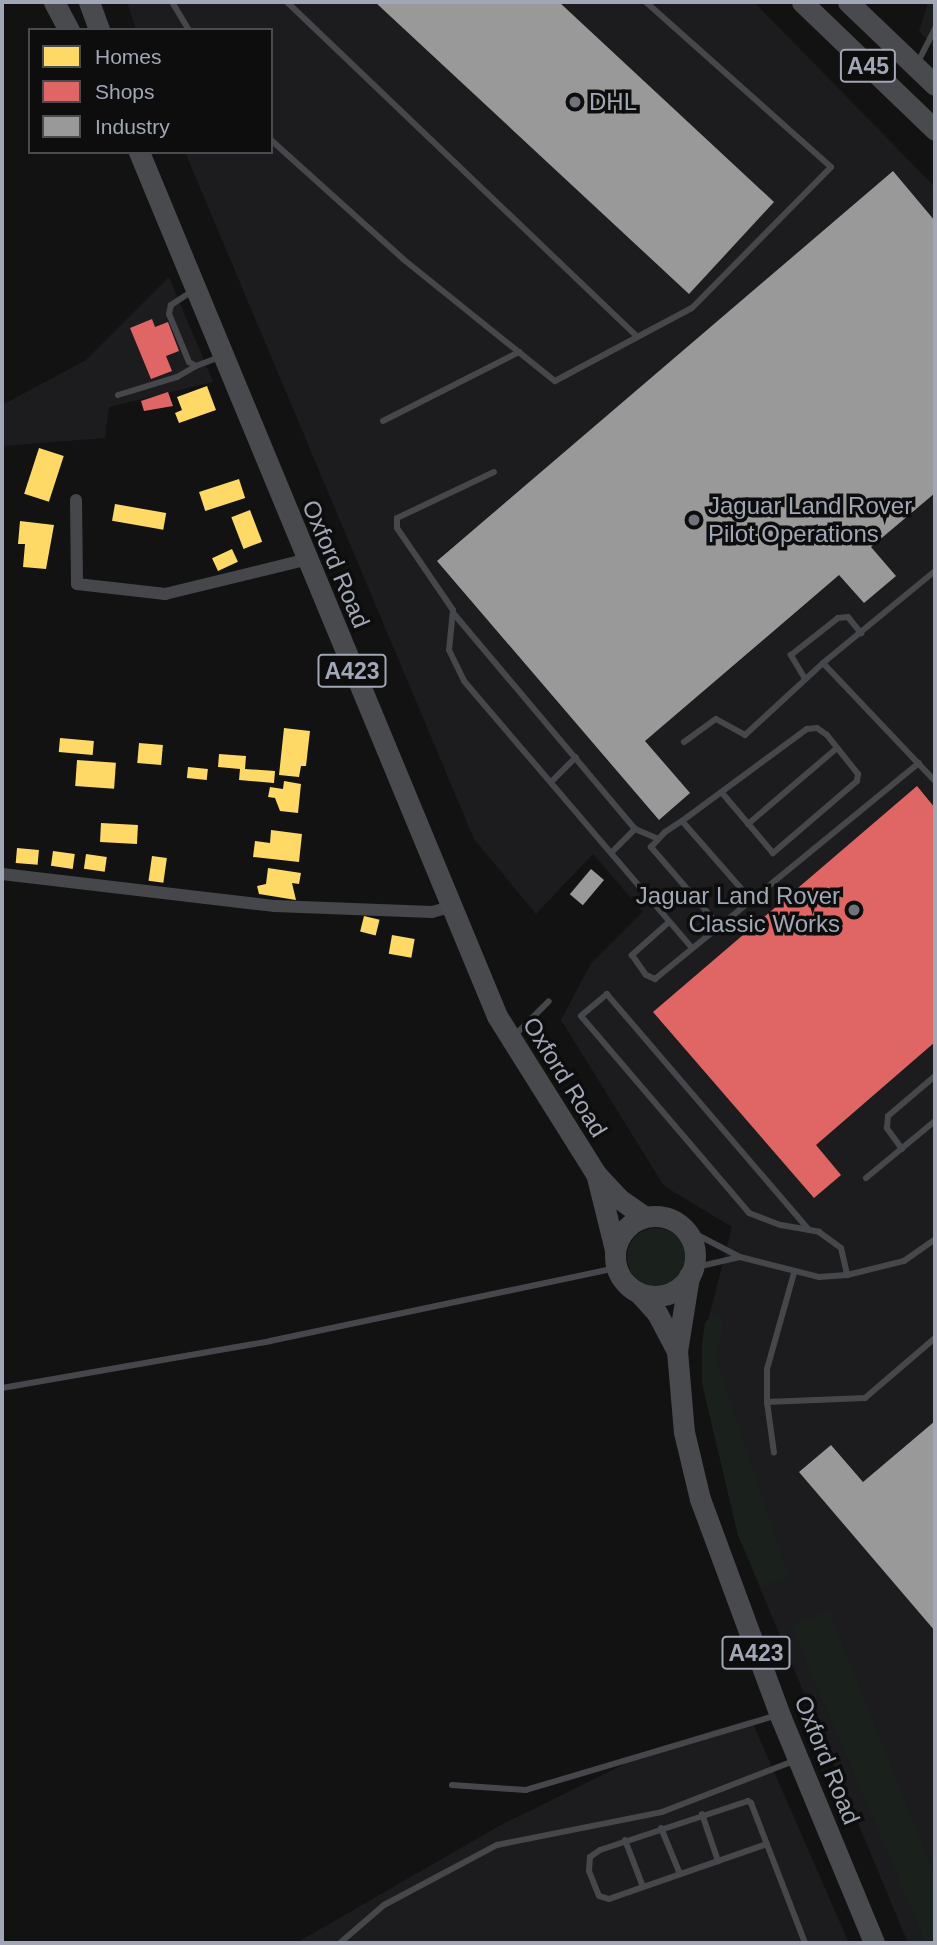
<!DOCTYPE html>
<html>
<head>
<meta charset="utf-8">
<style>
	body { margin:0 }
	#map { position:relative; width:937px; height:1945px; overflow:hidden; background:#121212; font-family:Helvetica,sans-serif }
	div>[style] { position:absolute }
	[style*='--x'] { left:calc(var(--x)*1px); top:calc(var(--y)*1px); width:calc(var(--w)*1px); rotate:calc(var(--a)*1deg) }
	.built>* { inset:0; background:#1c1c1e }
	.green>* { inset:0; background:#1a211c }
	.round { border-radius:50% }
	.homes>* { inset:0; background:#ffd966; transform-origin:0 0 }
	.shops>* { inset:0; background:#e06666 }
	.industry>* { inset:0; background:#999; transform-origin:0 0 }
	.service>* { height:6px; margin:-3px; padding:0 3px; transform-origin:3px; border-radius:3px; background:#46474b }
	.minor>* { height:12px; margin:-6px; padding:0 6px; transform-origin:6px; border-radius:6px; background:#46474b }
	.trunk>* { height:21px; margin:-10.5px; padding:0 10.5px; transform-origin:10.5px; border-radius:10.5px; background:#494a4d }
	.trunk>.ring { margin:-10.5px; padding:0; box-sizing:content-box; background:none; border:21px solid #494a4d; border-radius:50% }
	.dots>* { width:19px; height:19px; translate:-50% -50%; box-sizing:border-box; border:4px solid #0d0d0e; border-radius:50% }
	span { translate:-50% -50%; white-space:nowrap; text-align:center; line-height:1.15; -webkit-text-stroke:7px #0d0d0e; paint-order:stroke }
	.shield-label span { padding:2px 5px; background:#0d0d0e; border:2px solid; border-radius:5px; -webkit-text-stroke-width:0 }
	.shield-label { font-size:23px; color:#a2a7b5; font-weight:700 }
	.poi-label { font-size:24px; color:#a2a7b5 }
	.left { translate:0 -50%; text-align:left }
	.right { translate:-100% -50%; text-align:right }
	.street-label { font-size:24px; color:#a2a7b5 }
	.frame { position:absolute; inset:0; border:4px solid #a2a7b5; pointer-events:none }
	.legend { position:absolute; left:28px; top:28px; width:245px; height:126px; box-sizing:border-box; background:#0d0d0e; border:2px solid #494b51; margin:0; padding:9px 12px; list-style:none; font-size:21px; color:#a2a7b5 }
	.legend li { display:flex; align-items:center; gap:14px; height:35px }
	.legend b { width:35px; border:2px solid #494b51 }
</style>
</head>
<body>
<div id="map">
	<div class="built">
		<i style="clip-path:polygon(127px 2px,754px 2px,935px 187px,935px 1943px,908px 1943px,738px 1535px,702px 1383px,702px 1344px,732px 1227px,664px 1186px,561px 1020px,590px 965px,643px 912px,593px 854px,536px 914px,474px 839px,185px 152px,271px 152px,271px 30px,136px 30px)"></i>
		<i style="clip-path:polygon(928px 2px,935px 2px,935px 48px,919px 31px)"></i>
		<i style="clip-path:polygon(169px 277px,213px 382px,109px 407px,105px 438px,2px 446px,2px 405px,86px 360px)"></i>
		<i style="clip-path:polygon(751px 1719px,849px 1943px,296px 1943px,499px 1826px,659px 1747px)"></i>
	</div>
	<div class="green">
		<i class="round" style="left:627px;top:1228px;width:58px;height:58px"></i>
		<i style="clip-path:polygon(713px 1314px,724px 1320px,716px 1358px,789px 1577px,761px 1587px,738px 1535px,702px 1383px,702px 1344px,705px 1323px)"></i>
		<i style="clip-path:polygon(829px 1611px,935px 1876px,935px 1943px,926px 1943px,791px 1626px)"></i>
	</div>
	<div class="homes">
		<i style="clip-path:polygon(207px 386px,216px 410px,179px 423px,175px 413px,182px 410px,177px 397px)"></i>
		<i style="left:39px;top:448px;width:26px;height:48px;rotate:18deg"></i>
		<i style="left:239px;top:479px;width:20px;height:42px;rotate:72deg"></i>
		<i style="left:115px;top:504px;width:52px;height:17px;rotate:10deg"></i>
		<i style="left:250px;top:510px;width:34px;height:20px;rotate:69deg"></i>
		<i style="clip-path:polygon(20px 521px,54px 525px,46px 569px,23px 567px,25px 544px,18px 544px)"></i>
		<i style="left:232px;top:549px;width:14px;height:22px;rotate:65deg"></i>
		<i style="clip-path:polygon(284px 728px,310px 731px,306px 766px,301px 766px,299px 777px,279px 775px)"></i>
		<i style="left:60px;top:738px;width:34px;height:14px;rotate:5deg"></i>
		<i style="left:139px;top:743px;width:24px;height:20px;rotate:5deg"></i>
		<i style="clip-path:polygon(219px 754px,246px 756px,245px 769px,275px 771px,274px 783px,239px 780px,240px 769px,218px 767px)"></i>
		<i style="left:77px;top:760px;width:39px;height:26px;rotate:4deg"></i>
		<i style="left:188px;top:767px;width:20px;height:11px;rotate:6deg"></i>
		<i style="clip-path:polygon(284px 781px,301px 784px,298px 813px,280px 811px,275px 798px,268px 797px,270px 787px,283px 789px)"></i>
		<i style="left:101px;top:823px;width:37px;height:19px;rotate:3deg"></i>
		<i style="clip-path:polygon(271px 830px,302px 834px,299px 862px,253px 857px,255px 841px,270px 843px)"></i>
		<i style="left:17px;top:848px;width:22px;height:15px;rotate:5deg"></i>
		<i style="left:53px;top:851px;width:22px;height:15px;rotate:8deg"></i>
		<i style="left:86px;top:854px;width:21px;height:15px;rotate:8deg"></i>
		<i style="left:152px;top:856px;width:15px;height:25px;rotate:8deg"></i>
		<i style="clip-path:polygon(268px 868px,301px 873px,299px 884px,292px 883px,296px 900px,259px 894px,257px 886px,266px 884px)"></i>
		<i style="left:364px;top:916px;width:16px;height:16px;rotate:14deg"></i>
		<i style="left:392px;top:935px;width:23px;height:19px;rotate:10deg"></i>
	</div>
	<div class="shops">
		<i style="clip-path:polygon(152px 319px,155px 327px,168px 322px,179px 351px,166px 356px,172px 371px,151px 379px,130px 328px)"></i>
		<i style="clip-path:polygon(168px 392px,173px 406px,144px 411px,141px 401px)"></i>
		<i style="clip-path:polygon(917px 786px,935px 808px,935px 1042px,816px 1145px,841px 1175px,814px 1198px,653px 1012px)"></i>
	</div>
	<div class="industry">
		<i style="clip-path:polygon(375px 2px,559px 2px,774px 202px,689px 294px)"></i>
		<i style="clip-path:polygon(893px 171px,935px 221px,935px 493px,871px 547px,896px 576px,864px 603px,839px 575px,645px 741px,690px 793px,659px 820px,437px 561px)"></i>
		<i style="left:591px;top:869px;width:17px;height:33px;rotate:40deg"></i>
		<i style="clip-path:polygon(935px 1421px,935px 1631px,799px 1472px,831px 1445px,863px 1482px)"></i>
	</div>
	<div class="service">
		<i style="--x:172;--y:2;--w:33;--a:59"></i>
		<i style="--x:287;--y:2;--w:483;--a:43.7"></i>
		<i style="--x:918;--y:62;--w:38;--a:-63"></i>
		<i style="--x:271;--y:140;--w:178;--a:42"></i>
		<i style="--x:403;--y:259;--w:195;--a:38.8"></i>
		<i style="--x:555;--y:381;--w:155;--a:-28.1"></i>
		<i style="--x:692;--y:308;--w:198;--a:-45.4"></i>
		<i style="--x:831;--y:167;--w:248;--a:-138.3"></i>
		<i style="--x:191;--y:292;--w:24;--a:147"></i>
		<i style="--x:171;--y:305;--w:9;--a:103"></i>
		<i style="--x:169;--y:314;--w:52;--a:67.4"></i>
		<i style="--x:189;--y:362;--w:8;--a:30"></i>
		<i style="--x:196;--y:366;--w:26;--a:-21"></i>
		<i style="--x:118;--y:395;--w:62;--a:-17"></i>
		<i style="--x:177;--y:377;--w:22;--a:-30"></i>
		<i style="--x:383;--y:421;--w:153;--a:-26.9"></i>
		<i style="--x:494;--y:472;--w:107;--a:154.6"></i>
		<i style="--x:397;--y:518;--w:10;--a:90"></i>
		<i style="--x:397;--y:528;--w:99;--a:55.7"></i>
		<i style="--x:453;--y:610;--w:40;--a:95.7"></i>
		<i style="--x:449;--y:650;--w:34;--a:64"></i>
		<i style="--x:464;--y:681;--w:350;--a:49.5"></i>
		<i style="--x:935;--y:571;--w:145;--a:140.6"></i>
		<i style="--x:823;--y:663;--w:163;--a:46.5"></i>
		<i style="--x:454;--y:614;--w:281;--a:49.9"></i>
		<i style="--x:635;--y:829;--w:25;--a:23"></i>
		<i style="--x:804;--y:677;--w:26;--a:-121"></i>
		<i style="--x:791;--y:655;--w:60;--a:-38.2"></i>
		<i style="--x:838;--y:618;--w:10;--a:-6"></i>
		<i style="--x:848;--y:617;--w:21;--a:51"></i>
		<i style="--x:684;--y:742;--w:39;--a:-36"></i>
		<i style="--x:716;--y:719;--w:33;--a:29"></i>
		<i style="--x:745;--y:735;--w:106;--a:-42.7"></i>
		<i style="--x:551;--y:782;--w:35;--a:-45"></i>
		<i style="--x:682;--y:821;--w:155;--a:-36.4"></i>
		<i style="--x:807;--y:729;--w:10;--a:-6"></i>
		<i style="--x:817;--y:728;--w:12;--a:35"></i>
		<i style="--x:827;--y:735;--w:50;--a:51.5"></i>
		<i style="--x:858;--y:774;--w:7;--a:98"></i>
		<i style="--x:857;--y:781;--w:111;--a:139.4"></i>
		<i style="--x:773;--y:853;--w:77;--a:-130.3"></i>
		<i style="--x:748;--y:824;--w:117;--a:-40.5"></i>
		<i style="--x:612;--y:852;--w:33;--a:-45"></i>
		<i style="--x:669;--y:922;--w:50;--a:138.3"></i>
		<i style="--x:632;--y:955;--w:24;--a:55"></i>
		<i style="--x:646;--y:975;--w:10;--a:24"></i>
		<i style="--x:655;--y:979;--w:341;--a:-39.3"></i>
		<i style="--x:720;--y:927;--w:106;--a:-130.8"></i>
		<i style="--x:651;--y:847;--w:21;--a:-47"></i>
		<i style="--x:665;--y:832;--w:20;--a:-33"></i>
		<i style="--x:682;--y:821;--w:106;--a:48.8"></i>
		<i style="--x:514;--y:1036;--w:49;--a:-45"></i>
		<i style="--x:902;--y:1149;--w:26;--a:-126"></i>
		<i style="--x:887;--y:1128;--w:12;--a:-85"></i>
		<i style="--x:888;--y:1116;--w:62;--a:-40.4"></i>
		<i style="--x:866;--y:1178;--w:89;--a:-39.6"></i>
		<i style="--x:682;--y:1227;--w:65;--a:27.3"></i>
		<i style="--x:740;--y:1257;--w:81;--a:14.2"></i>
		<i style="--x:819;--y:1277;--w:28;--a:-4"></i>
		<i style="--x:847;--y:1275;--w:59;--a:-13.8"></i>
		<i style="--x:904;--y:1261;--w:38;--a:-35"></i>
		<i style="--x:809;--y:1230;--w:311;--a:-130.6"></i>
		<i style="--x:607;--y:994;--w:34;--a:140"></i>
		<i style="--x:581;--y:1016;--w:259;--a:49.5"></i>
		<i style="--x:749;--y:1213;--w:34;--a:21"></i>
		<i style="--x:781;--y:1225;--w:39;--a:10"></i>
		<i style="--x:819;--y:1232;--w:27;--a:36"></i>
		<i style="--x:841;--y:1248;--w:28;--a:77"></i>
		<i style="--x:692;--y:1268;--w:49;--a:-12.9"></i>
		<i style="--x:794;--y:1273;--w:100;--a:105.7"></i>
		<i style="--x:767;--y:1369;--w:33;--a:90"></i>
		<i style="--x:767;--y:1402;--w:98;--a:-2.3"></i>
		<i style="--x:865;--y:1398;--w:92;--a:-40.6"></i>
		<i style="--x:2;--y:1388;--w:272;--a:-9.9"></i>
		<i style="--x:270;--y:1341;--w:355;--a:-11.9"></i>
		<i style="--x:767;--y:1402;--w:51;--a:82.2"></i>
		<i style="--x:452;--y:1785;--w:74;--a:3.9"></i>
		<i style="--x:526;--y:1790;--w:262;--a:-16.6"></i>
		<i style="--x:702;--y:1814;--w:50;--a:71.2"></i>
		<i style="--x:661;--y:1828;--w:50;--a:67.6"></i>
		<i style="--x:625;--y:1840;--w:50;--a:69"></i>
		<i style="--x:767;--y:1844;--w:167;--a:160.8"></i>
		<i style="--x:609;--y:1899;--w:10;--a:-163"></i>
		<i style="--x:599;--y:1896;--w:27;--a:-112"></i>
		<i style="--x:589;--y:1871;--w:14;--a:-86"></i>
		<i style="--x:590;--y:1857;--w:12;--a:-35"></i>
		<i style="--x:600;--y:1850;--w:156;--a:-18.3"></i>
		<i style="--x:748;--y:1801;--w:4;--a:34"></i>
		<i style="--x:751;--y:1803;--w:150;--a:68.9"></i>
		<i style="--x:340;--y:1943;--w:58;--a:-40.8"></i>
		<i style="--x:384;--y:1905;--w:128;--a:-28"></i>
		<i style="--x:497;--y:1845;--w:168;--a:-11.3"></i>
		<i style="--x:662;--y:1812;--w:144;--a:-21.2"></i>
	</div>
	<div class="minor">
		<i style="--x:76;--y:500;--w:84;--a:89.3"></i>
		<i style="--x:77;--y:584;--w:89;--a:6.5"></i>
		<i style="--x:165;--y:594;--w:144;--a:-13.7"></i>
		<i style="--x:2;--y:874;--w:275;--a:6.7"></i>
		<i style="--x:275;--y:906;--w:157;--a:2.2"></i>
		<i style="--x:432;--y:912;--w:20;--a:-15"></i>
	</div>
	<div class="trunk">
		<i style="--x:54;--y:2;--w:32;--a:62"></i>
		<i style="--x:89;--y:2;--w:30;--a:70"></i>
		<i style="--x:802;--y:2;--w:185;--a:43.9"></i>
		<i style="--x:848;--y:2;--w:120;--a:43.7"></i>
		<i style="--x:139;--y:152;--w:935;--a:67.49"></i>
		<i style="--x:497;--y:1016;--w:186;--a:57.9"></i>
		<i style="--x:596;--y:1174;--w:33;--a:47"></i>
		<i style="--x:618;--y:1198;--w:33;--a:35"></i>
		<i style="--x:597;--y:1177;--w:75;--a:76.1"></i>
		<i class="ring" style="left:615px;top:1216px;width:59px;height:59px"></i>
		<i style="--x:689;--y:1276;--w:76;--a:99.1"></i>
		<i style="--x:677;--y:1351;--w:81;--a:85.1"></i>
		<i style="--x:684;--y:1432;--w:69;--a:76.6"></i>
		<i style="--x:700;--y:1499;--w:233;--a:69.7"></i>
		<i style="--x:781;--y:1718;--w:243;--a:67.5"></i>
		<i style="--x:638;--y:1292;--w:28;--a:48"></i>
		<i style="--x:657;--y:1313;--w:43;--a:62.2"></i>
	</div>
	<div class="dots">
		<i style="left:575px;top:102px;background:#70737c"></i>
		<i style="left:694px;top:520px;background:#70737c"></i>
		<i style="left:854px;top:910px;background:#70737c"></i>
	</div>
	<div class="shield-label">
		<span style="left:868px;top:66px">A45</span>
		<span style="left:352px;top:671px">A423</span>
		<span style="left:756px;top:1653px">A423</span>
	</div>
	<div class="poi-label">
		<span class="left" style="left:589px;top:102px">DHL</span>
		<span class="left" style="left:708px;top:520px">Jaguar Land Rover<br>Pilot Operations</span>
		<span class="right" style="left:840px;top:910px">Jaguar Land Rover<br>Classic Works</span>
	</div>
	<div class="street-label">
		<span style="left:336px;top:564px;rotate:67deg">Oxford Road</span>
		<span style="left:565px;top:1077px;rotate:58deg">Oxford Road</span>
		<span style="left:827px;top:1760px;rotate:68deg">Oxford Road</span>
	</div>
	<div class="frame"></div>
	<ul class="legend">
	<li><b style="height:19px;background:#ffd966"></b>Homes</li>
	<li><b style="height:19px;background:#e06666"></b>Shops</li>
	<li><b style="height:19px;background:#999"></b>Industry</li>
	</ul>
</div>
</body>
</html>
